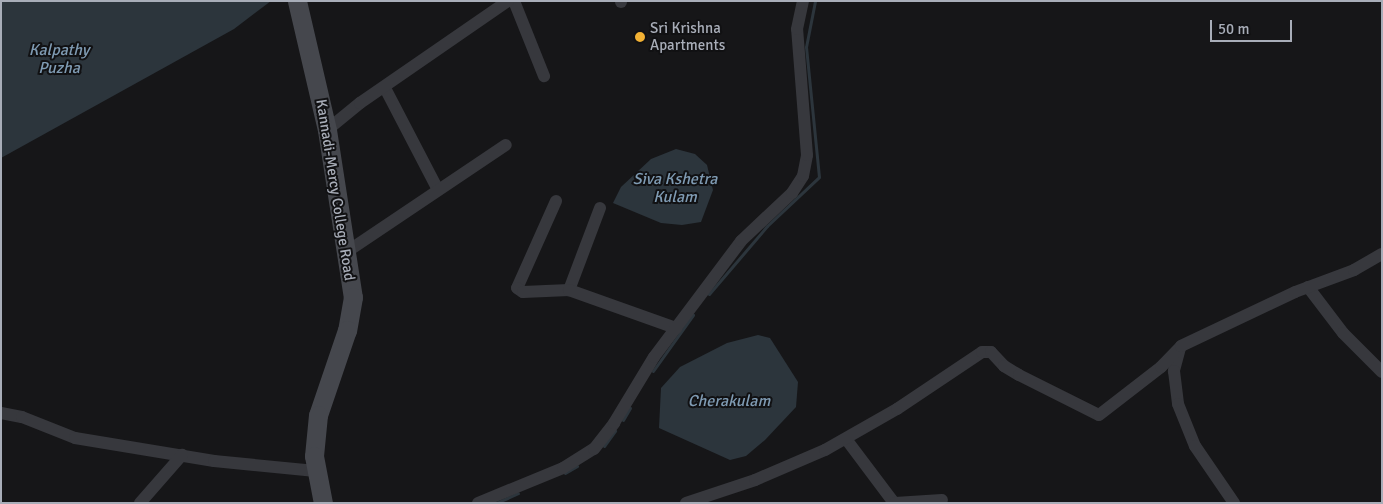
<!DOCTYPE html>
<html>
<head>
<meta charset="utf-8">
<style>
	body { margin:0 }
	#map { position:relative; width:1383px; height:504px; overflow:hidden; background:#161618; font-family:Signika,sans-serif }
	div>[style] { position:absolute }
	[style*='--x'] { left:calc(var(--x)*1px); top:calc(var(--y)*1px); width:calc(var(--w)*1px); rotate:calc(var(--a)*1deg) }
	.water>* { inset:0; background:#2c353c }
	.stream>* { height:3px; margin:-1.5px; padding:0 1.5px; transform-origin:1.5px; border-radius:1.5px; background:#2c353c }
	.minor>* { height:12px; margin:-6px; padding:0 6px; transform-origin:6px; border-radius:6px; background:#37383d }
	.secondary>* { height:19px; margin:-9.5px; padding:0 9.5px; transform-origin:9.5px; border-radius:9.5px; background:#45474d }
	.dots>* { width:14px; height:14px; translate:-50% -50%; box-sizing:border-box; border:2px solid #111113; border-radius:50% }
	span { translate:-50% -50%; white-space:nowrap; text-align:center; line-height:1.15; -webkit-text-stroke:4px #111113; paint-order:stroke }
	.poi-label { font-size:15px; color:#a8adb8 }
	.left { translate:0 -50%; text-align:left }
	.street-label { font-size:15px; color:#a8adb8 }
	.water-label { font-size:16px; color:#7f9bb3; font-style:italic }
	.frame { position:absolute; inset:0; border:2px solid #a8adb8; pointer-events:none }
	.scale { position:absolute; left:1210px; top:20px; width:82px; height:22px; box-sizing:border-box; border:2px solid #a8adb8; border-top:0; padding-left:6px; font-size:15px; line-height:18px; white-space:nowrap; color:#a8adb8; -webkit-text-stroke:4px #111113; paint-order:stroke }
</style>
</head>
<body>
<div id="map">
	<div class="water">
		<i style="clip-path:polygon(1px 1px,271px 1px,234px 29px,1px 158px)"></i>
		<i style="clip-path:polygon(676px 149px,695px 154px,707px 165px,713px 190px,701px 222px,682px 225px,661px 223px,613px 203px,621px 187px,651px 159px)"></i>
		<i style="clip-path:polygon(758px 335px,770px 338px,798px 382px,796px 407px,765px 440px,746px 456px,730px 460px,659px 428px,661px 388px,680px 367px,727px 343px)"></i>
	</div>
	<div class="stream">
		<i style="--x:709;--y:294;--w:89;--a:-49.5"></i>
		<i style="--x:767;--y:226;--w:71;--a:-43.3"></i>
		<i style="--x:819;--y:177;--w:131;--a:-95.7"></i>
		<i style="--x:806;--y:47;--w:47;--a:-78.9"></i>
		<i style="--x:653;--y:371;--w:69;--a:-54.5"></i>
		<i style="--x:623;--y:420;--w:14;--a:-60"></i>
		<i style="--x:604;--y:446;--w:19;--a:-54"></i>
		<i style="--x:565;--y:473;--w:14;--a:-30"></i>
		<i style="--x:496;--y:503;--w:24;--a:-24"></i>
	</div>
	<div class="minor">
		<i style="--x:514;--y:1;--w:81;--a:68.2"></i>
		<i style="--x:621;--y:1;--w:1;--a:90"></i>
		<i style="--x:385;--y:88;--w:113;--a:62.5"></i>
		<i style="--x:327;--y:130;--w:43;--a:-39.3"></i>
		<i style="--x:360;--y:103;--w:180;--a:-34.6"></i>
		<i style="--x:556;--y:201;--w:95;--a:114.1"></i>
		<i style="--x:517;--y:288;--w:7;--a:34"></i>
		<i style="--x:523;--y:292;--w:46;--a:-2.5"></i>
		<i style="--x:600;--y:208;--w:88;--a:110.7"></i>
		<i style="--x:569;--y:290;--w:114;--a:19.6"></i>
		<i style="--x:348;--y:251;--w:190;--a:-33.9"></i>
		<i style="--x:1308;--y:287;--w:58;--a:52.7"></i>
		<i style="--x:1343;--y:333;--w:55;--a:45"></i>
		<i style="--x:1180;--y:348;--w:24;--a:105"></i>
		<i style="--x:1174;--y:371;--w:33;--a:83"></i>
		<i style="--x:1178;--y:404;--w:45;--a:68"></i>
		<i style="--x:1195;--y:446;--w:69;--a:55.6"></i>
		<i style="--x:1;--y:413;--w:21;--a:11"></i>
		<i style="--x:22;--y:417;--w:57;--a:21.6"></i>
		<i style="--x:75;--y:438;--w:141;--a:9.4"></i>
		<i style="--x:214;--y:461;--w:102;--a:5.6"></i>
		<i style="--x:846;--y:439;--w:80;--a:53.1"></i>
		<i style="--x:140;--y:503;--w:64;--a:-48.8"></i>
		<i style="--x:478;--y:503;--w:92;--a:-22.4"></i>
		<i style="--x:563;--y:468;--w:36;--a:-32"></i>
		<i style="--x:594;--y:449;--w:33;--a:-52"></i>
		<i style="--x:614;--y:423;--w:77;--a:-58.8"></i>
		<i style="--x:654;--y:357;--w:145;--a:-53.1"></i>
		<i style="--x:741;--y:241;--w:70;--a:-43.3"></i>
		<i style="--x:792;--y:193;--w:20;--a:-57"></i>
		<i style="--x:803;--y:176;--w:21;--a:-79"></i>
		<i style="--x:807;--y:155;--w:126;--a:-94.5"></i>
		<i style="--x:797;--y:29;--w:29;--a:-78"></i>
		<i style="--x:686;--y:503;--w:73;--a:-18.4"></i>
		<i style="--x:755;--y:480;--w:76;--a:-23.2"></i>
		<i style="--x:825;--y:450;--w:83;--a:-29.7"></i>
		<i style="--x:897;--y:409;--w:102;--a:-33.8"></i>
		<i style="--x:982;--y:352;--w:9;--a:0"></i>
		<i style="--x:991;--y:352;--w:19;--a:47"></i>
		<i style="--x:1004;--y:366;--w:17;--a:31"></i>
		<i style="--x:1019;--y:375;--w:89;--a:26.6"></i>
		<i style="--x:1099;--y:415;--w:78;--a:-37.7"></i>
		<i style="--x:1161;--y:367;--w:29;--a:-46"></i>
		<i style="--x:1181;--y:346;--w:126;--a:-25.3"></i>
		<i style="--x:1295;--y:292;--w:63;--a:-20.4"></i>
		<i style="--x:1354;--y:270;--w:32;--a:-30"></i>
		<i style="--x:895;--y:503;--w:47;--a:-3.7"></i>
	</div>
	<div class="secondary">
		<i style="--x:297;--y:1;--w:132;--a:76.9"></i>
		<i style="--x:327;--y:130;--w:169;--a:81.2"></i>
		<i style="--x:353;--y:297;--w:34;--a:100"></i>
		<i style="--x:347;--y:330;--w:90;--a:108.8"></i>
		<i style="--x:318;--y:415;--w:41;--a:95.6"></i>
		<i style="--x:314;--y:456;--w:48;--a:79.2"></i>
	</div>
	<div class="dots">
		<i style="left:640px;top:37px;background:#f2b134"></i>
	</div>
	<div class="poi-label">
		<span class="left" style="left:650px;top:37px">Sri Krishna<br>Apartments</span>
	</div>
	<div class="street-label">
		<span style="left:335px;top:190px;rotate:81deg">Kannadi-Mercy College Road</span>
	</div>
	<div class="water-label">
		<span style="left:59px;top:59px">Kalpathy<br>Puzha</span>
		<span style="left:675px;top:188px">Siva Kshetra<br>Kulam</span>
		<span style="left:729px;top:401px">Cherakulam</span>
	</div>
	<div class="frame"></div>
	<div class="scale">50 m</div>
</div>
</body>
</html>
